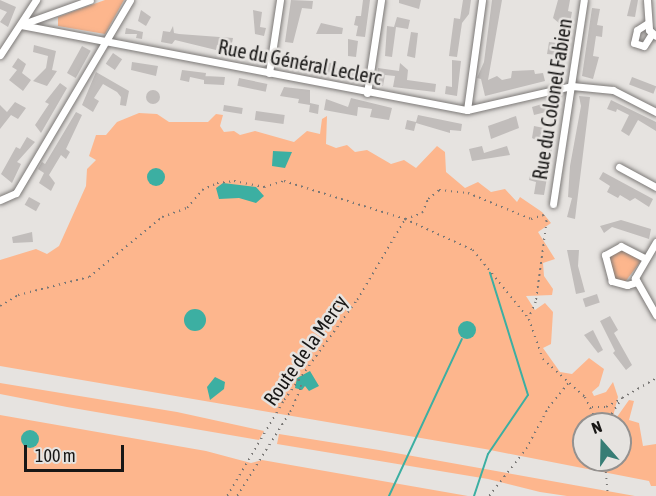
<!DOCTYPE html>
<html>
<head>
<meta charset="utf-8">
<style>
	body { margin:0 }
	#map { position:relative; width:656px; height:496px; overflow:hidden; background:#e6e3e0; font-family:"Asap Condensed",sans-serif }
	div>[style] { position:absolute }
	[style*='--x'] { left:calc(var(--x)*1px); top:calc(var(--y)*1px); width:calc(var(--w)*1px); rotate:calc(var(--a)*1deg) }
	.green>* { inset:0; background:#fdb68d }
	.water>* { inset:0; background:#3cafa2 }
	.round { border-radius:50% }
	.stream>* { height:2px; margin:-1px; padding:0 1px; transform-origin:1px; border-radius:1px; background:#3cafa2 }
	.building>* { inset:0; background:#c1bdbb; transform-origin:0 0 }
	.path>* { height:1.5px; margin-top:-0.75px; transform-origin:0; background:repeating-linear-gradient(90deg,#797775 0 1.5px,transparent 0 6px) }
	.roads { filter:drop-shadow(0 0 2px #7b7876) drop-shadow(0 0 2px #7b7876) }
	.minor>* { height:7px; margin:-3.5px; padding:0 3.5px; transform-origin:3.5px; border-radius:3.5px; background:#fff }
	span { translate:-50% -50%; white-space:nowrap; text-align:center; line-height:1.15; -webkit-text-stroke:5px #e6e3e0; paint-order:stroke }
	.street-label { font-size:20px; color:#181716 }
	.north { position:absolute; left:572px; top:412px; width:60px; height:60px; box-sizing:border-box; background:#e6e3e0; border:2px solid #94918f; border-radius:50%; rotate:340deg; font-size:16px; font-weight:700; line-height:24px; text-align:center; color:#181716 }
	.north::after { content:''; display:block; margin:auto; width:21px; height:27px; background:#377d75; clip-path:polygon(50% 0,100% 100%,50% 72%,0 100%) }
	.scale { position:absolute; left:24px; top:445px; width:100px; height:27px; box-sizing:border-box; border:3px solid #181716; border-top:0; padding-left:8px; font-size:18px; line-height:21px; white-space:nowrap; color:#181716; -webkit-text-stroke:4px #e6e3e0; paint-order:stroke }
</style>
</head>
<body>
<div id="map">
	<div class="green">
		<i style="clip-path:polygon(105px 0,124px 0,105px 34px,58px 26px,58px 17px)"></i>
		<i style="clip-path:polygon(139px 113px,157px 114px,169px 122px,208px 122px,216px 114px,223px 115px,220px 126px,224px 132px,234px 131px,240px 135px,255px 131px,294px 142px,307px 131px,320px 134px,322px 119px,327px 116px,326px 144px,336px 148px,347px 145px,355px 152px,367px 150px,391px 164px,404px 160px,416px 168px,437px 146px,445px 152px,446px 172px,465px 188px,478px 182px,491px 192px,505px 189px,517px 202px,520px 197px,542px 212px,551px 223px,538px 232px,555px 259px,543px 263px,544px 276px,553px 289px,552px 295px,526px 296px,535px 310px,545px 303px,553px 312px,551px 344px,543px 348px,560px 372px,572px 374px,589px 358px,604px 369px,599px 386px,592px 392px,594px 396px,606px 392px,613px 382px,618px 397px,611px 424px,584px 424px,584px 460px,620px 460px,620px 424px,612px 424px,629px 400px,634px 401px,629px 420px,639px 423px,643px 446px,656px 444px,656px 486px,651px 486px,649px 481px,485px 449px,0 366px,0 260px,36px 249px,47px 254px,59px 246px,86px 186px,87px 169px,96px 160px,89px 156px,96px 135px,106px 135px,117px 122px)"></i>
		<i style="clip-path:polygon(622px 249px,641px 261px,625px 282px,615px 279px,609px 256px)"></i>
		<i style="clip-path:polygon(0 383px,177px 412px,264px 431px,259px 440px,67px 407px,0 394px)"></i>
		<i style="clip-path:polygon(0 415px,206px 451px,251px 463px,262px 460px,468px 496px,0 496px)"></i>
		<i style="clip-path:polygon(279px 434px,379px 450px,635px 496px,567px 496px,540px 492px,488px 479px,277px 444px)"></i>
	</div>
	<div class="water">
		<i style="clip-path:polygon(273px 151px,292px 152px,285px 168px,272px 166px)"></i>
		<i class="round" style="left:147px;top:168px;width:18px;height:18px"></i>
		<i style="clip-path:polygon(223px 183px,256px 187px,264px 196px,256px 203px,239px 198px,219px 199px,216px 188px)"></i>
		<i class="round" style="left:184px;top:309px;width:22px;height:22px"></i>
		<i class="round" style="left:458px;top:321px;width:18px;height:18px"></i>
		<i style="clip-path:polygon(310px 371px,319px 386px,309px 391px,305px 386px,302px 390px,295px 388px,297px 378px)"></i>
		<i style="clip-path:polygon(215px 377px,225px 382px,224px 389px,210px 400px,207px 387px)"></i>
		<i class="round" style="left:21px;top:430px;width:18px;height:18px"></i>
	</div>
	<div class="stream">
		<i style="--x:389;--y:496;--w:173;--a:-65.1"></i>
		<i style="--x:474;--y:496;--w:44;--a:-71.6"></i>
		<i style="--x:488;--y:454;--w:71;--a:-55.9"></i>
		<i style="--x:528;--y:395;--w:128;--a:-107.3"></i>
	</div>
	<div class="building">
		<i style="clip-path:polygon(0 0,16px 7px,8px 27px,0 22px,7px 12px,0 9px)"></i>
		<i style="clip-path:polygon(291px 0,313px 1px,312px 9px,302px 8px,293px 43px,285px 42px)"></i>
		<i style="clip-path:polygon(363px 0,370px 0,365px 37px,356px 36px,358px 26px,354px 25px,356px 16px,361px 16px)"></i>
		<i style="clip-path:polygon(399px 0,421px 0,419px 9px,399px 3px)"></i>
		<i style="clip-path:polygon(463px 0,471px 0,469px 14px,462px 23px,457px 57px,449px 56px,454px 18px,460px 19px)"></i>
		<i style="clip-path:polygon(492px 0,502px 0,488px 80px,497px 76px,502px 80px,511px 78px,512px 71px,534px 70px,535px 74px,543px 73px,545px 81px,485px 96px,481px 79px,477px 78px,484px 62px)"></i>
		<i style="clip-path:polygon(558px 0,570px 0,568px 11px,572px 12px,562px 68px,555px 67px,557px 55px,547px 54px,549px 42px,557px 43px,560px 24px,553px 18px)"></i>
		<i style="clip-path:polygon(631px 0,638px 0,635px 17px,627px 16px)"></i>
		<i style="clip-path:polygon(592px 8px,600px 9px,597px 25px,603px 26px,602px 37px,596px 36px,593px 56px,599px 57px,593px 79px,582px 76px)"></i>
		<i style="clip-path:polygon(141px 10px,151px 17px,146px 26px,138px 21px)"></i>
		<i style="clip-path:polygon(253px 10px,262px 12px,260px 27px,266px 28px,264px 36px,255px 34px)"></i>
		<i style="clip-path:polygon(397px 17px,410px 20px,408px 29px,396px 27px,392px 57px,385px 56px,387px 26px,394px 27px)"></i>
		<i style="clip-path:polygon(321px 23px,343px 28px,342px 34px,316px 34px)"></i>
		<i style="clip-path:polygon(173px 26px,174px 33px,179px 34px,233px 38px,231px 48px,217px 45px,216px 50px,175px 40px,172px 44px,161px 42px,163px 31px,170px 32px)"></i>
		<i style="clip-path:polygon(126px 28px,143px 32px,142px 39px,136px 38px,137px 34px,125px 34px)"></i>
		<i style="clip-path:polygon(411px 32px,418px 33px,415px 58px,407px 56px)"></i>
		<i style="clip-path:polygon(348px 39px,358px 41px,356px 57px,348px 56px)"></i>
		<i style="clip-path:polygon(34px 45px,56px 51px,52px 70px,57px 71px,47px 86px,33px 81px,46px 68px,48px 56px,33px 52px)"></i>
		<i style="left:82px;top:46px;width:10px;height:31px;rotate:29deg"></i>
		<i style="left:113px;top:53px;width:11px;height:13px;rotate:34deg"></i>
		<i style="clip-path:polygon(292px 56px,297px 57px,297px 61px,334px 63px,337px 68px,361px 73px,359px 81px,282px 66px,283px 59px,291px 60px)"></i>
		<i style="clip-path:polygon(18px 58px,26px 64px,22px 73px,31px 80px,23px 91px,9px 80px,17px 70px,12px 67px)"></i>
		<i style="clip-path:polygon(452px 60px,461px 61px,457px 96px,445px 94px,446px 86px,452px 87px)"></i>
		<i style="clip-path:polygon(132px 62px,158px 66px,156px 76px,131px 70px)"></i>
		<i style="clip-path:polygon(400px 63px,408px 70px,407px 80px,436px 84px,435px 92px,393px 87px,395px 76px,385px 75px,383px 86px,377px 85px,378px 68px,399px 71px)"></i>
		<i style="clip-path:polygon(182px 70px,206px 73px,205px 79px,205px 76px,225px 77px,224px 85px,204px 84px,204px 80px,190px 77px,189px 82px,180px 80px)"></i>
		<i style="clip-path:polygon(96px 72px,129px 91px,126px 106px,120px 105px,121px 97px,117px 92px,103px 84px,94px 98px,99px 101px,93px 112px,82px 105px)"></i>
		<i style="left:632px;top:77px;width:26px;height:8px;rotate:21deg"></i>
		<i style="left:239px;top:78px;width:29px;height:8px;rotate:12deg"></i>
		<i style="clip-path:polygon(60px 83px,67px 88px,41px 133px,35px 125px,49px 104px,45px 102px)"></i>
		<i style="clip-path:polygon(284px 87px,310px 90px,310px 103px,319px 105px,318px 114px,309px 112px,310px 105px,298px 103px,299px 99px,280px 96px)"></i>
		<i class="round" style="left:146px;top:90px;width:14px;height:14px"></i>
		<i style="clip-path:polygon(579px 96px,590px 97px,575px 219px,567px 217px,572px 198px,568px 197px,570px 166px,581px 106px)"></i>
		<i style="clip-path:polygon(351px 98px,392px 108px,389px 120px,370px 117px,372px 109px,358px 107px,357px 116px,324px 110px,326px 99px,348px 107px)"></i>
		<i style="clip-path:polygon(556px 100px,554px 110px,534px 115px,532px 107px)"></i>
		<i style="clip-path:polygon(611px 100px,656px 122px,656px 131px,638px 120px,629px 136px,621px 131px,629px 115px,617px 109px,616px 112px,607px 109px)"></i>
		<i style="clip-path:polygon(15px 102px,26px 108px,18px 119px,11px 115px,0 129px,0 105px,7px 112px)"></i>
		<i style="left:224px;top:105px;width:19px;height:6px;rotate:9deg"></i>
		<i style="left:256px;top:111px;width:29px;height:9px;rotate:8deg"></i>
		<i style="clip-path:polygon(76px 112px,82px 115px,66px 149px,70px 152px,66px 159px,61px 155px,49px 175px,55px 183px,51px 191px,39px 183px,44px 173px,38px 169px,42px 162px,45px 164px)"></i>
		<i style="clip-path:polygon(418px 115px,462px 124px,461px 131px,450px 130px,450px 133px,416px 123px,414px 131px,405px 129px,407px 120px,416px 122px)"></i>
		<i style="clip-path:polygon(516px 116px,519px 128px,491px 139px,488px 126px)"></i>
		<i style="clip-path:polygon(534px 126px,544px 128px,540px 142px,532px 138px)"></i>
		<i style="clip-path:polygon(27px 137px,35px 142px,17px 162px,21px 164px,12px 183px,1px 174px,16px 147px,20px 149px)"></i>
		<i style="clip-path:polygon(482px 146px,484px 153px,507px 146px,510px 155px,472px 161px,469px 149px)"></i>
		<i style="clip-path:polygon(542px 146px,552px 148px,544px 195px,534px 194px,536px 182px,529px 180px,531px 171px,539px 172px)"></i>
		<i style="clip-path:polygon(603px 172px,653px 199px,649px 207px,635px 198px,630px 201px,620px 195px,618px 198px,607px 192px,610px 186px,599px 179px)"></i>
		<i style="left:29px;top:197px;width:13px;height:9px;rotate:29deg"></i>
		<i style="clip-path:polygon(621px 220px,651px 229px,649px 239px,612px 227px,604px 233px,600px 226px)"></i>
		<i style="clip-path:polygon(32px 232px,33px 242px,13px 243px,12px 237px)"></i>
		<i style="clip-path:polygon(567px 250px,579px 250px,578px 266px,585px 292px,576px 294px)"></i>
		<i style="left:597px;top:294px;width:9px;height:15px;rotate:72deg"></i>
		<i style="clip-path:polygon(610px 316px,618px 330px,614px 333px,632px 365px,626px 370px,613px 353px,615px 351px,600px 321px)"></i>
		<i style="clip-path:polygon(593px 330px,603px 350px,598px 353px,584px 335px)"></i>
	</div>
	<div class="path">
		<i style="--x:0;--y:306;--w:21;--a:-31"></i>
		<i style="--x:18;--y:295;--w:73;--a:-14.2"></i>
		<i style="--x:89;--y:277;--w:94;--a:-39.4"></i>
		<i style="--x:162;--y:217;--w:27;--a:-20"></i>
		<i style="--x:187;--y:208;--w:23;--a:-50"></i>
		<i style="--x:202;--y:190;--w:17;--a:-25"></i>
		<i style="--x:217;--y:183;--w:17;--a:-7"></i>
		<i style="--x:234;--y:181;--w:31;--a:11"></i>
		<i style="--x:264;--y:187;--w:21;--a:-17"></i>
		<i style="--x:284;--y:181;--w:127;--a:17.4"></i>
		<i style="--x:405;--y:219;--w:75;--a:24.5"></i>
		<i style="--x:473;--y:250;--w:89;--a:50.9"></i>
		<i style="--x:529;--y:319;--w:42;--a:70.7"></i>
		<i style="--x:543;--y:359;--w:57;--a:42.1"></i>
		<i style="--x:585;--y:397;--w:30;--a:64"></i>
		<i style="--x:592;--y:407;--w:14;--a:0"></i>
		<i style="--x:606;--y:407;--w:17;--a:-28"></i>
		<i style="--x:605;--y:424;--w:31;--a:-57"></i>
		<i style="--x:622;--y:398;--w:39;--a:-30"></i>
		<i style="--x:605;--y:460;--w:36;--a:85"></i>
		<i style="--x:227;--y:496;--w:112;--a:-59.3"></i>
		<i style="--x:284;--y:400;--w:124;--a:-53.9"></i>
		<i style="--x:357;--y:300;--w:94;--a:-59.3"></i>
		<i style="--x:405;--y:219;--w:18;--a:-19"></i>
		<i style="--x:422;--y:213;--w:15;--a:-67"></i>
		<i style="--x:428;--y:199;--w:14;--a:-39"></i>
		<i style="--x:439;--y:190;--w:29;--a:6"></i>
		<i style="--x:468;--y:193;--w:68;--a:22.4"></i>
		<i style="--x:531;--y:219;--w:13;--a:-18"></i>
		<i style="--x:543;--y:215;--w:7;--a:56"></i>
		<i style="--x:547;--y:221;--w:82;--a:97.7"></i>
		<i style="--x:536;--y:302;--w:17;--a:114"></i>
		<i style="--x:237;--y:496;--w:99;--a:-57.8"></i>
		<i style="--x:290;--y:412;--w:27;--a:-66"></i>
		<i style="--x:301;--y:387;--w:8;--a:-113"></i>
		<i style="--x:489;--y:496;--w:60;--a:-51.8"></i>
		<i style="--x:526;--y:449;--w:47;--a:-61.8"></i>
		<i style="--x:548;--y:408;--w:33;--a:-51"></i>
	</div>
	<div class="roads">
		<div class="minor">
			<i style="--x:647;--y:0;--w:30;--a:86"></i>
			<i style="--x:649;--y:30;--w:9;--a:41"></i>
			<i style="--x:648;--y:23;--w:13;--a:148"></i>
			<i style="--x:637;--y:30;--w:13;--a:103"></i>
			<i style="--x:634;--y:43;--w:10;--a:17"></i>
			<i style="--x:644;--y:46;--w:15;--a:-58"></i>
			<i style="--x:23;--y:24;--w:71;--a:-19.7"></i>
			<i style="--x:21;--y:25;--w:454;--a:10.8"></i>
			<i style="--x:467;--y:110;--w:108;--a:-12.9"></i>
			<i style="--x:572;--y:86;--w:41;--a:5.6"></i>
			<i style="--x:613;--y:90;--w:48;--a:27.1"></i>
			<i style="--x:0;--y:55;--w:66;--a:-56.8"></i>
			<i style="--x:269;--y:73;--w:74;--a:-81.4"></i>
			<i style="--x:367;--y:93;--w:94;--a:-81.4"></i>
			<i style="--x:467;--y:110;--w:111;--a:-82.2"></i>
			<i style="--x:619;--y:167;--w:42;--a:28.4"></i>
			<i style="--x:0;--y:200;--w:17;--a:-24"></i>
			<i style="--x:16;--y:193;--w:224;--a:-59.4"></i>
			<i style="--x:553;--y:204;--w:206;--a:-81.4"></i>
			<i style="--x:656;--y:242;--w:42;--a:120.3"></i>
			<i style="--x:635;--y:278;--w:43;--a:60.4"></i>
			<i style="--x:637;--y:282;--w:10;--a:163"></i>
			<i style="--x:627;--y:285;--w:16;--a:-165"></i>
			<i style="--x:612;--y:281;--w:27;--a:-105"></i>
			<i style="--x:605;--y:255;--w:18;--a:-29"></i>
			<i style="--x:621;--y:246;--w:27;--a:27"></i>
		</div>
	</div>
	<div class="street-label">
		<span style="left:300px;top:62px;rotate:11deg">Rue du Général Leclerc</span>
		<span style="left:552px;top:99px;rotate:-81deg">Rue du Colonel Fabien</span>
		<span style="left:305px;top:350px;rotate:-55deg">Route de la Mercy</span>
	</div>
	<div class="north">N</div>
	<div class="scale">100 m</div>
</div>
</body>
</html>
